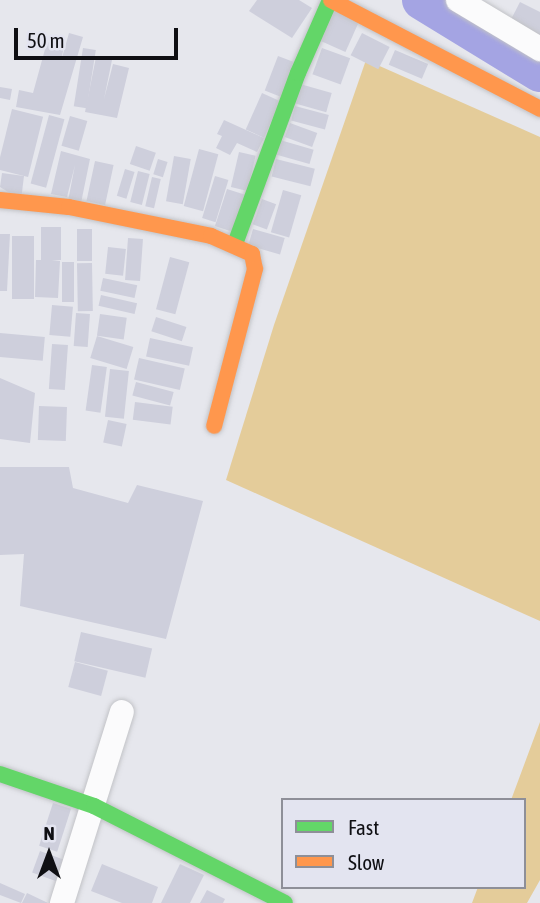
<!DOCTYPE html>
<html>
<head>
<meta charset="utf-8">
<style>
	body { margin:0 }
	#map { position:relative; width:540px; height:903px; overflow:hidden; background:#e6e7ed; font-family:"Asap Condensed",sans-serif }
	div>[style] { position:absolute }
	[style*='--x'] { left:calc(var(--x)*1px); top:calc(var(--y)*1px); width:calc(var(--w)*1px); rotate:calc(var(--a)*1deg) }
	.green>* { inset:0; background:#e4cc9a }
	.river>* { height:40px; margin:-20px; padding:0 20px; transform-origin:20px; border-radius:20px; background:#a4a4e3 }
	.building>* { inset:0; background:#cecfdc; transform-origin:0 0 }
	.roads { filter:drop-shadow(0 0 2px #c2c3c7) drop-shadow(0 0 2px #c2c3c7) }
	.street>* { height:24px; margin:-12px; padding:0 12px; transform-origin:12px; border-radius:12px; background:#fbfbfc }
	.fast>* { height:16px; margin:-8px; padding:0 8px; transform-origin:8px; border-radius:8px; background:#63d668 }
	.slow>* { height:16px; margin:-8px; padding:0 8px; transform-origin:8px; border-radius:8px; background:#ff974d }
	span { translate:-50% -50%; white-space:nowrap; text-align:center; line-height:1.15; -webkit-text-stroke:5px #e3e4f0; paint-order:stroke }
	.legend { position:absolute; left:281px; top:798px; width:245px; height:91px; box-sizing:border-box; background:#e3e4f0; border:2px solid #8e8f98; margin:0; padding:9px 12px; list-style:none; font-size:21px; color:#0f0f13 }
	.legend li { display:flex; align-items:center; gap:14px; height:35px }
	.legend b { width:35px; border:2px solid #8e8f98 }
	.north { position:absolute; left:14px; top:819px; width:70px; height:70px; -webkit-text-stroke:5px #e3e4f0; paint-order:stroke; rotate:0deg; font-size:19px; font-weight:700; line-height:28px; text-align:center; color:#0f0f13 }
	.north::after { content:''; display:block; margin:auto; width:24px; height:32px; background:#0f0f13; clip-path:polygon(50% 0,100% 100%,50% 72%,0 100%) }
	.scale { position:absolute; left:14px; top:28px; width:164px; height:32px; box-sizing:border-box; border:4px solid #0f0f13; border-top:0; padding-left:9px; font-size:21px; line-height:24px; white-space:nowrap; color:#0f0f13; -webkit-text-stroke:5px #e3e4f0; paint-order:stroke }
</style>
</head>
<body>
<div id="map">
	<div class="green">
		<i style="clip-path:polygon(366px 60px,540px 137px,540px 621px,226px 480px,274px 325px)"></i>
		<i style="clip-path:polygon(540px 722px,540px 880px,527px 903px,472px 903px,478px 887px,524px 887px,524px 800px,511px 800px)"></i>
	</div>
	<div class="river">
		<i style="--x:422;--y:0;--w:138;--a:31.4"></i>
	</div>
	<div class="building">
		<i style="clip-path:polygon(257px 0,299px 0,312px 8px,292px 38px,249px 11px)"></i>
		<i style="clip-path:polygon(520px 2px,540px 12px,540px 35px,506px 29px)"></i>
		<i style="left:335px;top:9px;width:27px;height:35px;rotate:24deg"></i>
		<i style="clip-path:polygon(69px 33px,83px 37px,60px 115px,16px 107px,19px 90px,33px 93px,47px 42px,64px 46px,61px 61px)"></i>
		<i style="left:362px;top:33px;width:31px;height:25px;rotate:27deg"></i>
		<i style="left:83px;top:48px;width:13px;height:59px;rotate:9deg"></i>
		<i style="left:322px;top:48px;width:30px;height:28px;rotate:20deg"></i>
		<i style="left:395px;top:50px;width:36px;height:16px;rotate:23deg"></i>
		<i style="left:278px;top:56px;width:17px;height:37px;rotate:21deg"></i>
		<i style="clip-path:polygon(96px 57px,112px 60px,104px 99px,113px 64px,129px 68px,117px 118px,85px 112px)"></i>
		<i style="left:300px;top:84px;width:33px;height:20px;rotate:16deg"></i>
		<i style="clip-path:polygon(0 87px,12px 89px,10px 100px,0 98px)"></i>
		<i style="left:262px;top:93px;width:20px;height:40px;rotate:24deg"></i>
		<i style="left:295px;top:106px;width:35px;height:15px;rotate:15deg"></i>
		<i style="left:12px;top:109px;width:32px;height:62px;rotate:14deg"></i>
		<i style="left:49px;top:115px;width:16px;height:71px;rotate:15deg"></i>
		<i style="left:70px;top:116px;width:18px;height:31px;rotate:16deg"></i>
		<i style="clip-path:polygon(224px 120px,264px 138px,257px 152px,237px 143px,230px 155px,216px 148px,222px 136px,217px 134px)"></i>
		<i style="left:290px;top:123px;width:29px;height:15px;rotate:20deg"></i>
		<i style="left:280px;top:140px;width:35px;height:15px;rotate:16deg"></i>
		<i style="left:136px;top:146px;width:21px;height:19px;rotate:19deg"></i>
		<i style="left:199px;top:149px;width:20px;height:59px;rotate:15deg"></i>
		<i style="clip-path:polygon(61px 151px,90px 159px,81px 203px,68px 201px,75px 165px,67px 197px,51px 194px)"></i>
		<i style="left:239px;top:152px;width:17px;height:36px;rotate:13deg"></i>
		<i style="left:174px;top:156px;width:17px;height:46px;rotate:10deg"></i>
		<i style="left:158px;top:159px;width:10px;height:16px;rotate:17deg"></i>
		<i style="left:276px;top:159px;width:40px;height:18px;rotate:14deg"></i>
		<i style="left:95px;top:161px;width:19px;height:41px;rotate:12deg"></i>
		<i style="left:125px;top:169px;width:10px;height:28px;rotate:17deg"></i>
		<i style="left:138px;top:171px;width:12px;height:32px;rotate:14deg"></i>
		<i style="clip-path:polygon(2px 173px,24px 176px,21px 200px,0 187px)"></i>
		<i style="left:215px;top:176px;width:14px;height:44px;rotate:17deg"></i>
		<i style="left:152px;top:177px;width:9px;height:30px;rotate:13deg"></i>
		<i style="left:227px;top:189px;width:19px;height:39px;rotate:18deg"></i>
		<i style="left:283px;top:190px;width:19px;height:44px;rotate:16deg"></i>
		<i style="left:262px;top:199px;width:15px;height:27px;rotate:20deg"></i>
		<i style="clip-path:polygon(41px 227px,61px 227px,61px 260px,52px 260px,60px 261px,58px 298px,35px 297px,36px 260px,41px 260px)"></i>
		<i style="left:77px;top:229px;width:15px;height:32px"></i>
		<i style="left:253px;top:229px;width:33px;height:17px;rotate:16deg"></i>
		<i style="clip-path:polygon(0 234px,10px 234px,7px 291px,0 291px)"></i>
		<i style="left:12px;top:236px;width:22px;height:63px"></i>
		<i style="left:128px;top:238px;width:15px;height:42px;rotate:4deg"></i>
		<i style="left:108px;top:247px;width:18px;height:27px;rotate:6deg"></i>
		<i style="left:170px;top:257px;width:20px;height:54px;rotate:15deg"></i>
		<i style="left:62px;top:262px;width:12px;height:40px"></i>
		<i style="left:92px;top:263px;width:48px;height:15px;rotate:89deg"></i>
		<i style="left:103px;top:278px;width:35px;height:13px;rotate:12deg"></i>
		<i style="left:101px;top:295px;width:37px;height:11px;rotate:13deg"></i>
		<i style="left:52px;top:305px;width:21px;height:30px;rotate:5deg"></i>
		<i style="left:76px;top:313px;width:14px;height:33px;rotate:4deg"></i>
		<i style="left:100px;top:314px;width:27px;height:22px;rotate:8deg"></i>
		<i style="left:156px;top:317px;width:32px;height:15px;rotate:18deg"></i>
		<i style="left:0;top:333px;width:45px;height:24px;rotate:5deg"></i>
		<i style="left:97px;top:336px;width:38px;height:23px;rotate:17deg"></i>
		<i style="left:150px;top:338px;width:44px;height:19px;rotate:12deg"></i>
		<i style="left:52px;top:344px;width:16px;height:45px;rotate:4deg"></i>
		<i style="left:139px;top:358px;width:47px;height:22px;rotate:13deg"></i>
		<i style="left:92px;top:365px;width:15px;height:46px;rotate:8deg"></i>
		<i style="left:110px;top:369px;width:19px;height:48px;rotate:6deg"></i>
		<i style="clip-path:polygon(0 378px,35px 393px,30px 443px,0 439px)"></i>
		<i style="left:136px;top:382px;width:39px;height:14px;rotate:15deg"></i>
		<i style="left:135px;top:402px;width:38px;height:18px;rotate:7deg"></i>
		<i style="left:39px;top:406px;width:28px;height:34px;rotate:2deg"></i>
		<i style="left:108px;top:420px;width:19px;height:23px;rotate:12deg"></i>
		<i style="clip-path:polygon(0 467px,69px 467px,73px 488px,128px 503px,137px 485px,203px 501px,166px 639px,20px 606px,24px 554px,0 555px)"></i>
		<i style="left:81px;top:632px;width:73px;height:30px;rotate:13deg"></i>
		<i style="left:75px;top:662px;width:34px;height:26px;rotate:15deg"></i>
		<i style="left:53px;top:803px;width:19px;height:45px;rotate:18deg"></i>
		<i style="left:40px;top:851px;width:30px;height:23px;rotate:20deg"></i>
		<i style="clip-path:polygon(102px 864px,158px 887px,152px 903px,122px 903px,91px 891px)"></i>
		<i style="clip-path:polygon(180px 864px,204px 875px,190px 903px,161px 903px)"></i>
		<i style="clip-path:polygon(0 883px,25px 894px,21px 903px,0 895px)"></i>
		<i style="clip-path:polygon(207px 890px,225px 899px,223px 903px,200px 903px)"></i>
		<i style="clip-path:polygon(27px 893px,48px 903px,22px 903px)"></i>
	</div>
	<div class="roads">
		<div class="street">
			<i style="--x:458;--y:0;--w:96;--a:30.9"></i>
			<i style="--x:62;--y:903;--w:200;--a:-72.6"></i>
		</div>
		<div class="fast">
			<i style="--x:235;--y:244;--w:182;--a:-69.8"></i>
			<i style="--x:298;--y:73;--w:80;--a:-66.3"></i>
			<i style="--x:0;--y:774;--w:99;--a:18.8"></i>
			<i style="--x:94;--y:806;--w:214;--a:26.9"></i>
		</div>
		<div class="slow">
			<i style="--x:331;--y:0;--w:236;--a:27.5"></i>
			<i style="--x:0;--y:200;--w:69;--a:5.8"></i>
			<i style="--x:69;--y:207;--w:145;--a:11.5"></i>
			<i style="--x:211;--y:236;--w:45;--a:23.7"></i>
			<i style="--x:252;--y:254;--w:15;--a:79"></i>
			<i style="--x:255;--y:269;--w:162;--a:104.6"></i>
		</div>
	</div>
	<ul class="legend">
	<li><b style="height:9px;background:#63d668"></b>Fast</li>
	<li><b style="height:9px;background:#ff974d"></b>Slow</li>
	</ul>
	<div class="north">N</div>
	<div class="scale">50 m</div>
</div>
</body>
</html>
